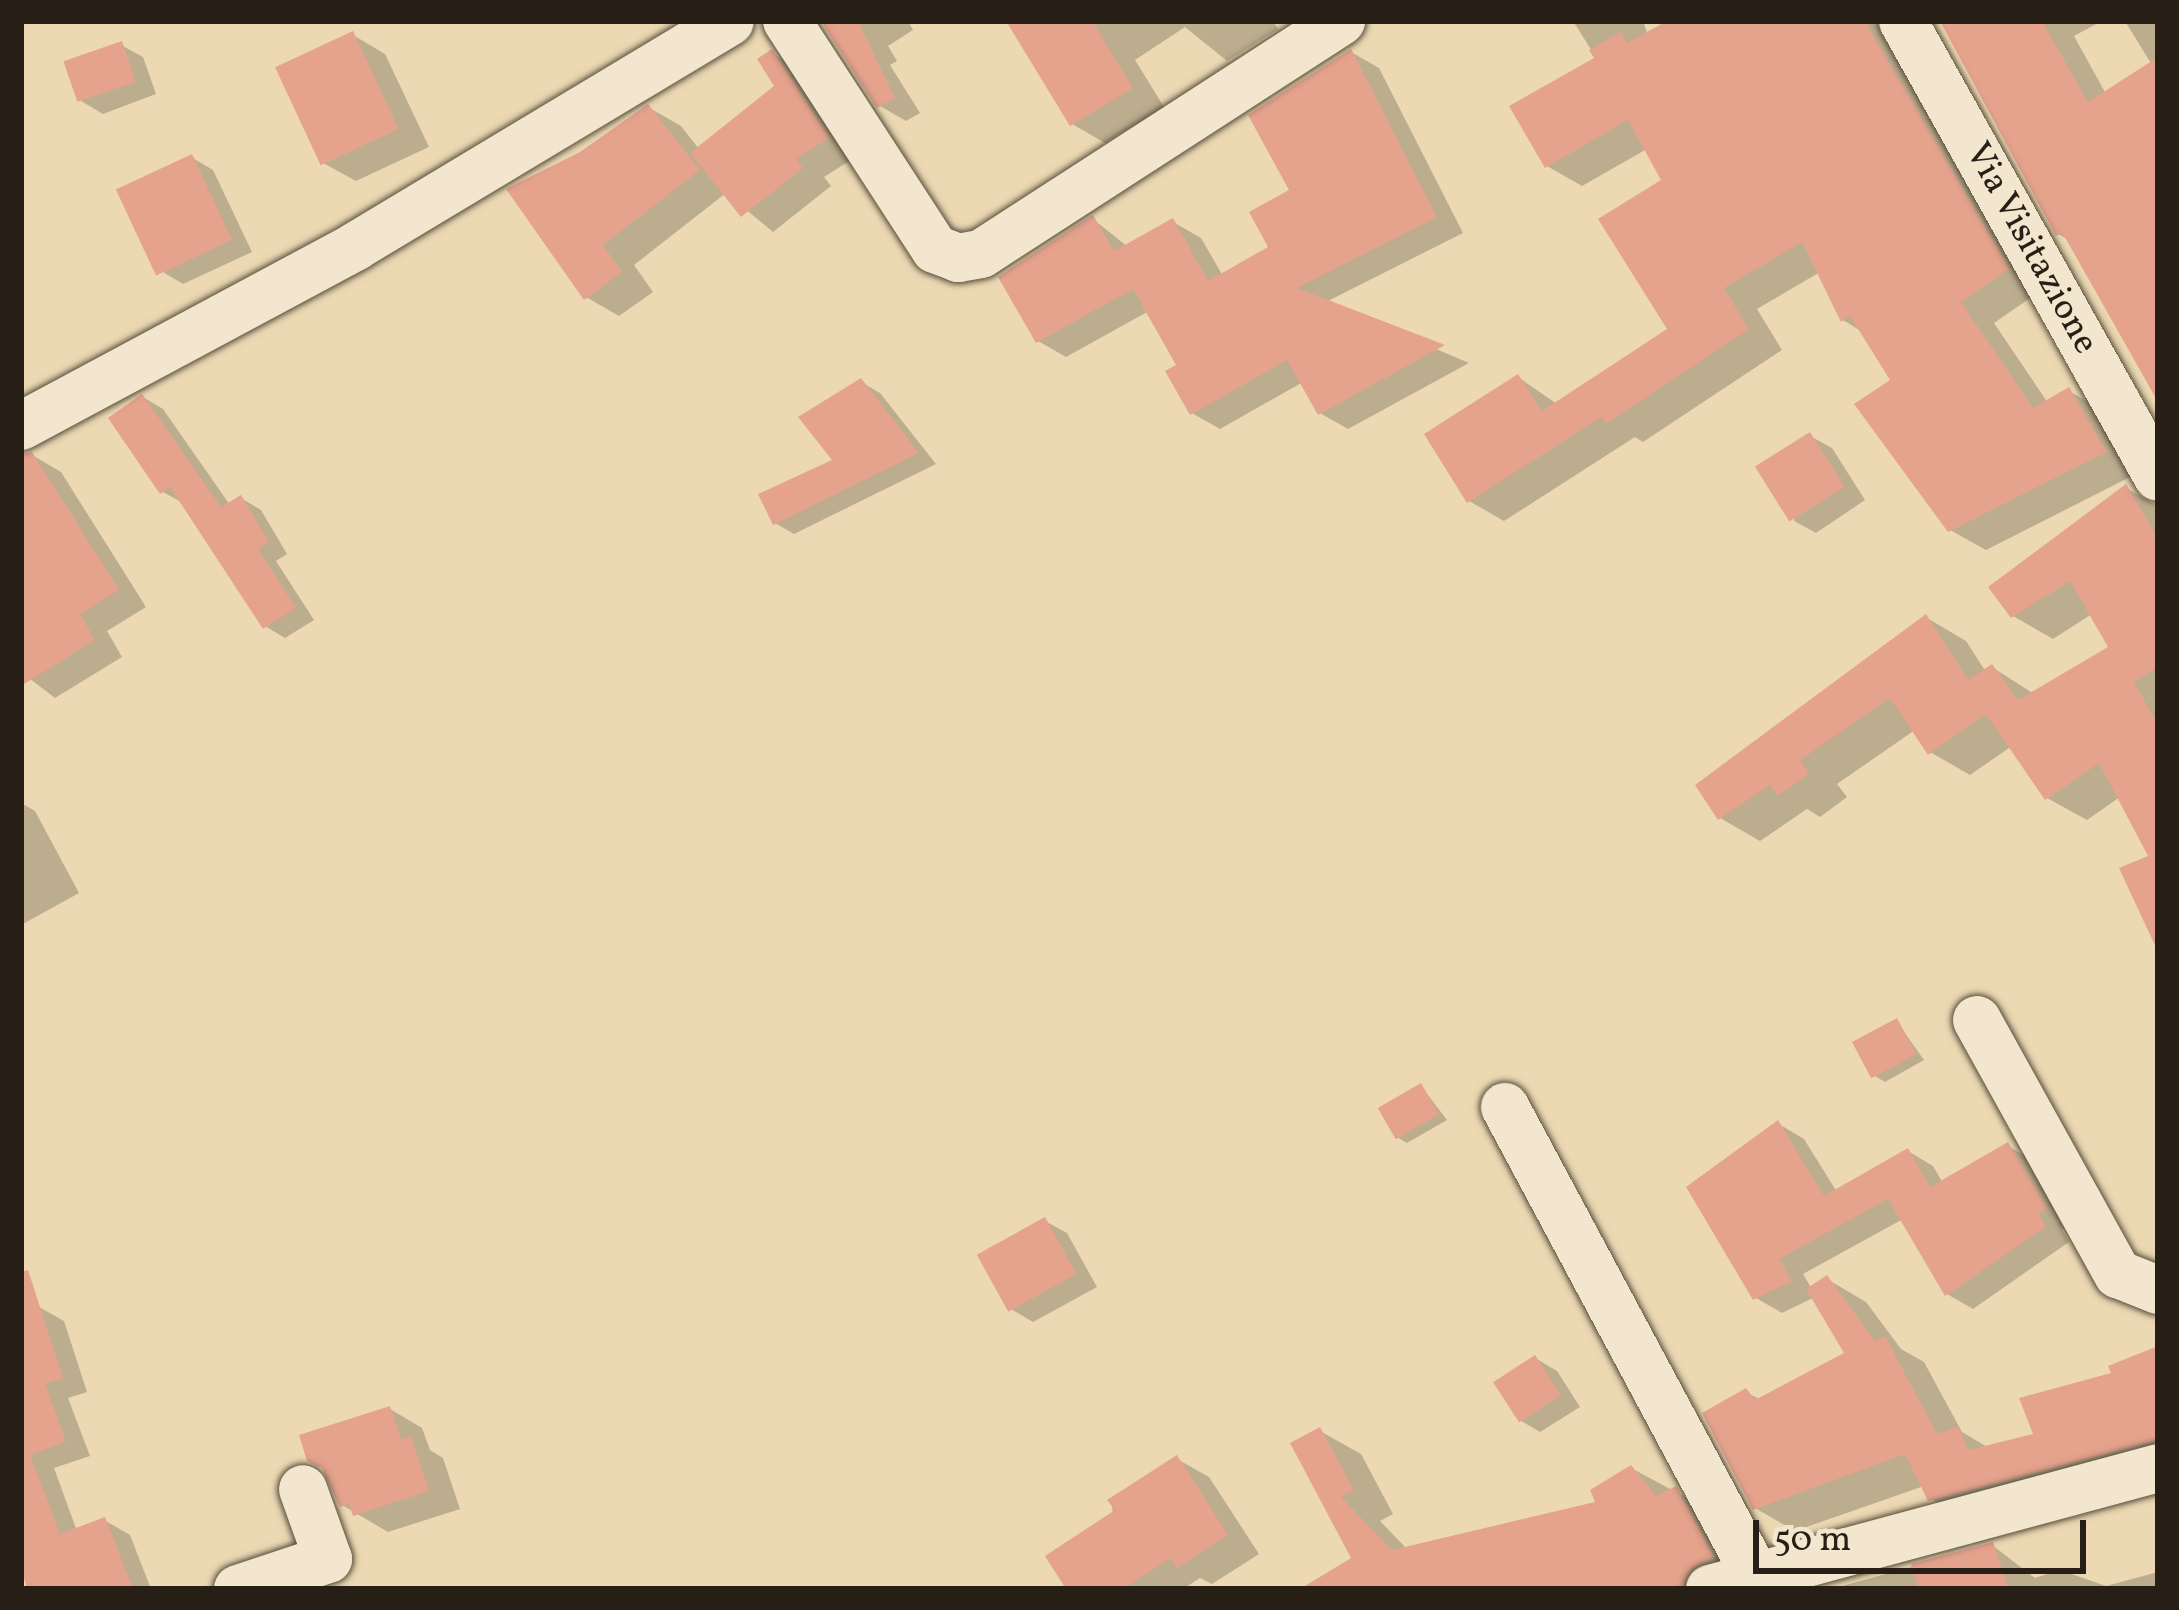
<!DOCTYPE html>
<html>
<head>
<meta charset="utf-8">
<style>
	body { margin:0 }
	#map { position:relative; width:2179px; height:1610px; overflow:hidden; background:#ecd9b3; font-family:Vollkorn,serif }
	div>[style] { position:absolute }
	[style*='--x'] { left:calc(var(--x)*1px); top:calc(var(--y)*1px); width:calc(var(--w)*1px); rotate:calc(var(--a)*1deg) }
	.shadow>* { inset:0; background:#0003 }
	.building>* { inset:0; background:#e5a28d; transform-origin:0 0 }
	.roads { filter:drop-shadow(0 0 3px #584d3c) drop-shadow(0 0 3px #584d3c) }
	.minor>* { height:48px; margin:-24px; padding:0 24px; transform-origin:24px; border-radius:24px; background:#f3e6ce }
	span { translate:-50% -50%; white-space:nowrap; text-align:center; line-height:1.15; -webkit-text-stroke:9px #f3e6ce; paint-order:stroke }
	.street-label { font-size:36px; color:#271e15 }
	.frame { position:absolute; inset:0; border:24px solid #271e15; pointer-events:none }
	.scale { position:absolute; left:1753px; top:1520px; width:333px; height:54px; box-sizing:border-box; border:6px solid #271e15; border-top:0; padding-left:15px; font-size:36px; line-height:42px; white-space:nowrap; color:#271e15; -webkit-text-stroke:9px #f3e6ce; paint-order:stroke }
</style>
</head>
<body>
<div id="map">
	<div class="shadow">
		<i style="clip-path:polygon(825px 21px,908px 21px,913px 30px,888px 46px,897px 61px,890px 65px,920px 113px,906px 121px,880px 106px)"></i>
		<i style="clip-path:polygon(1009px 21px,1273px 21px,1278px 29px,1227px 61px,1185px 27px,1135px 60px,1164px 107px,1105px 143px,1072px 124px)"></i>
		<i style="clip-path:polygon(1573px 21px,1643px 21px,1648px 35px,1674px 21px,1885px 21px,2042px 290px,1994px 323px,2048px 403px,2069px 391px,2104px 411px,2140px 472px,1986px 550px,1950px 530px,1894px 381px,1864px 333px,1843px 320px,1820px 272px,1757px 309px,1782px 350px,1643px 442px,1635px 437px,1504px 521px,1469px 501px,1518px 377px,1557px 404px,1671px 330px,1665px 181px,1647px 149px,1582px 186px,1547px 166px,1597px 59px)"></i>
		<i style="clip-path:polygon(1943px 21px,2102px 21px,2074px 36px,2106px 94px,2152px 65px,2125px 21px,2158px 21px,2158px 393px,2071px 241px,2058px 234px)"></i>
		<i style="clip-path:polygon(353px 35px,385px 54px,429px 147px,356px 181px,323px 163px)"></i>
		<i style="clip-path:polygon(121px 45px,143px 57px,156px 94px,103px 114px,81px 101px)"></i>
		<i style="clip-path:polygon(1351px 52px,1379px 68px,1463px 233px,1326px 302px,1469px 363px,1348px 429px,1320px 413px,1303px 382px,1220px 429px,1192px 413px,1180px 366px,1149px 311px,1066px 357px,1038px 341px,1093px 219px,1128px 247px,1173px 222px,1201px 238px,1223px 276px,1272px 248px)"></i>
		<i style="clip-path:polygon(772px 53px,801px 70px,857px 156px,824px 177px,831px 186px,773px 232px,726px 193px,634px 265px,653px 292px,619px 316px,586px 297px,582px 155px,648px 107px,681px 126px,699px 149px,778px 87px)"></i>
		<i style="clip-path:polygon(191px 157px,213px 170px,252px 252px,183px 284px,161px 271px)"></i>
		<i style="clip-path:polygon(861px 382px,880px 393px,936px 464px,794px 534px,775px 523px,837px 462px)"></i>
		<i style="clip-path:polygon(143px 397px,163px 409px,230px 505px,241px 498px,261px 510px,287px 554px,276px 561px,314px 620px,285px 638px,265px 626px,183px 503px,163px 492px)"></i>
		<i style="clip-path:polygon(1810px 436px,1832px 448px,1865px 500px,1816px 533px,1794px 521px)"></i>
		<i style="clip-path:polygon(32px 455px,61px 472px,146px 607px,107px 631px,122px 657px,55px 698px,21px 672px,21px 462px)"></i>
		<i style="clip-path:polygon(2126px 488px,2158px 506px,2158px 941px,2152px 857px,2120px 797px,2087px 820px,2047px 798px,2012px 746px,1970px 775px,1930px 752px,1915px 730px,1837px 784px,1847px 797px,1820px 817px,1807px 809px,1760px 841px,1720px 818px,1927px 618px,1966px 641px,1986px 672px,1992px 667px,2034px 694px,2112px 648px,2092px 614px,2053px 639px,2013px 616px)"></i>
		<i style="clip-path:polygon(21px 803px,35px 811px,79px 893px,21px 925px)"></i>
		<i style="clip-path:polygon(1897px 1022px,1924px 1060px,1885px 1082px,1875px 1076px)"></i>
		<i style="clip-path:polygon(1421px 1086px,1447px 1120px,1407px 1143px,1397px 1137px)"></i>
		<i style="clip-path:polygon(1779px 1124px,1804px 1139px,1837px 1192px,1908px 1151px,1933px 1166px,1943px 1183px,2008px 1146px,2034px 1161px,2071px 1224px,2062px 1230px,2069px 1242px,1973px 1309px,1947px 1294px,1903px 1219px,1803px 1274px,1812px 1289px,1827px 1279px,1866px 1302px,1901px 1349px,1924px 1362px,1962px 1432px,1989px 1448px,2037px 1436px,2158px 1350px,2158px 1473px,1970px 1522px,1930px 1498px,1924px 1486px,1795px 1531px,1755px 1508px,1746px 1392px,1761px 1400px,1848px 1354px,1815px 1297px,1782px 1313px,1756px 1298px)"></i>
		<i style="clip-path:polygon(1045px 1221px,1067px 1233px,1097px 1287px,1033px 1322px,1011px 1309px)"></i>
		<i style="clip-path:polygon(39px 1307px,64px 1321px,87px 1392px,68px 1398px,90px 1456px,54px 1468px,77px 1531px,104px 1520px,130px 1535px,151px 1589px,26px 1589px,21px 1312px)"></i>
		<i style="clip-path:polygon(1535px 1358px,1557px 1371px,1580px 1407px,1540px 1432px,1518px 1419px)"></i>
		<i style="clip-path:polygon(390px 1409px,422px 1428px,430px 1450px,443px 1458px,460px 1509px,388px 1532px,342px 1505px,325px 1468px)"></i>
		<i style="clip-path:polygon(1320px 1431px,1361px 1454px,1393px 1514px,1380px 1521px,1407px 1549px,1600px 1504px,1631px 1468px,1717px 1514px,1751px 1577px,1721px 1589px,1305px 1589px,1355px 1559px)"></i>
		<i style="clip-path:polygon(1177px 1459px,1209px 1477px,1259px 1554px,1212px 1584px,1200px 1578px,1183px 1589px,1070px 1589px,1116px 1532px,1111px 1501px)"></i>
		<i style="clip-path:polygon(1992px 1545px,2035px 1578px,2060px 1570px,2106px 1586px,2158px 1572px,2158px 1589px,1831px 1589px)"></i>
	</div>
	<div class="building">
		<i style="clip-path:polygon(821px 21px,858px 21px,895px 98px,877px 108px)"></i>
		<i style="clip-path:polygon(1006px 21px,1092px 21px,1133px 88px,1070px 126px)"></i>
		<i style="clip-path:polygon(1667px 21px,1865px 21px,2009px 269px,1961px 302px,2033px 408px,2069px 387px,2107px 452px,1948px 532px,1854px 404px,1890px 380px,1850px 316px,1841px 322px,1802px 242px,1724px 288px,1749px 329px,1606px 424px,1601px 417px,1467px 503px,1424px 434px,1518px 374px,1542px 411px,1667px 329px,1598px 219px,1661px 180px,1628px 120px,1545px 168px,1509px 106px,1594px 58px,1589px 50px,1621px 32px,1627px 43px)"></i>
		<i style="clip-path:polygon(1940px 21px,2042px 21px,2088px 102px,2158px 57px,2158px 402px,2062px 232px,2056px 236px)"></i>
		<i style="left:353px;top:31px;width:108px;height:86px;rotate:65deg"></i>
		<i style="left:122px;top:41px;width:43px;height:62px;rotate:71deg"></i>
		<i style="clip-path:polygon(772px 49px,829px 138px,796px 159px,803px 168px,741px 217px,690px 153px,774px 86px,757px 59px)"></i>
		<i style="clip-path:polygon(1351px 49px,1437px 217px,1297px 288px,1445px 345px,1318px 415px,1287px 360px,1190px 415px,1165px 371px,1176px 365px,1133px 289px,1036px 343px,998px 277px,1093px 215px,1114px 251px,1173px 218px,1208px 281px,1268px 247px,1249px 212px,1289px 190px,1248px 115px)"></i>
		<i style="clip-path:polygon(648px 104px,700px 170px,603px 245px,622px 272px,584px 300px,506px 189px,580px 152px)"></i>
		<i style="left:192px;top:154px;width:95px;height:84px;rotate:65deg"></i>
		<i style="clip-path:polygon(861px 378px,919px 453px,773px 525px,758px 494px,832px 460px,798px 417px)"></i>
		<i style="clip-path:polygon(142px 394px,221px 507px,241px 495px,269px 542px,258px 549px,296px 608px,263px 629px,170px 487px,160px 494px,108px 418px)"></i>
		<i style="left:1810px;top:432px;width:65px;height:65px;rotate:58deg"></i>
		<i style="clip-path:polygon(32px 452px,119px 590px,80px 614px,95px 640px,21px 686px,21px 454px)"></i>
		<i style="clip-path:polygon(2126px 484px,2158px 538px,2158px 667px,2134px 682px,2158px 725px,2158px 952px,2119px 868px,2148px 856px,2099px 763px,2045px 800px,1986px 714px,1928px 755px,1890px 698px,1800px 760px,1809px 774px,1778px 796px,1770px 785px,1718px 820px,1695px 785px,1926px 614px,1968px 680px,1992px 664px,2018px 700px,2108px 647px,2070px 581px,2011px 618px,1988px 587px)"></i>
		<i style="left:1897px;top:1018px;width:41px;height:51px;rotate:62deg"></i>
		<i style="left:1421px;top:1083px;width:36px;height:50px;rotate:60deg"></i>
		<i style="clip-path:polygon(1778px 1120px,1824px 1196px,1908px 1148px,1930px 1187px,2008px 1142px,2047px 1209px,2038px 1214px,2046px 1227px,1945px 1296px,1888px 1199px,1779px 1259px,1792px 1281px,1753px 1300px,1686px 1187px)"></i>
		<i style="left:1045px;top:1217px;width:65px;height:78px;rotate:61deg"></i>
		<i style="clip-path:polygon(28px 1270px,63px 1378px,45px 1384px,66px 1442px,30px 1455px,60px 1534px,105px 1517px,133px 1589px,28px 1589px,21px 1571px,21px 1272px)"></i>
		<i style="clip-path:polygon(1827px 1275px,1875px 1341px,1885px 1336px,1937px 1434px,1958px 1426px,1968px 1450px,2033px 1434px,2019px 1398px,2111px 1373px,2108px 1366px,2158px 1346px,2158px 1440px,1928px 1501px,1905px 1454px,1753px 1510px,1702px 1413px,1746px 1388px,1755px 1400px,1844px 1353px,1806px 1289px)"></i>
		<i style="left:1535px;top:1355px;width:48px;height:50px;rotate:57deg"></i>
		<i style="clip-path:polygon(390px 1406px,401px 1439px,411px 1436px,429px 1491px,353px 1516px,349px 1504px,340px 1507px,322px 1468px,307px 1461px,299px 1435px)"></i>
		<i style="clip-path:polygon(1320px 1427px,1354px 1490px,1341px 1497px,1392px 1550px,1595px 1502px,1590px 1490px,1631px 1465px,1656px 1496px,1676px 1486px,1714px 1558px,1691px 1568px,1682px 1589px,1300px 1589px,1351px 1558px,1290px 1443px)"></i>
		<i style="clip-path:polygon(1177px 1455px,1228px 1535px,1177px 1568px,1171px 1558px,1123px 1589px,1066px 1589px,1045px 1556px,1115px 1510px,1107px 1500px)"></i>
		<i style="clip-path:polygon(1993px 1542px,2009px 1589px,1918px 1589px,1911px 1564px)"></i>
	</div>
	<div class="roads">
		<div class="minor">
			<i style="--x:787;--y:21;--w:272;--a:57"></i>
			<i style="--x:935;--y:249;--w:25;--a:21"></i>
			<i style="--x:958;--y:258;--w:23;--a:-10"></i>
			<i style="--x:981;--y:254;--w:429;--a:-32.9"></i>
			<i style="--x:1903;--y:21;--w:522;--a:60.79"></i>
			<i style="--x:21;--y:426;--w:380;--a:-28.2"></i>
			<i style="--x:356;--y:246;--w:436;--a:-31"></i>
			<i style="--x:1977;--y:1020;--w:291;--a:61"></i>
			<i style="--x:2118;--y:1274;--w:43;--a:21.8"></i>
			<i style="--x:1505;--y:1107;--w:532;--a:61.85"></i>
			<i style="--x:238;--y:1589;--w:95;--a:-18.4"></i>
			<i style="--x:328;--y:1559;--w:74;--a:-109.7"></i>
			<i style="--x:1710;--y:1589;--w:464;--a:-15.1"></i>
		</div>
	</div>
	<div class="street-label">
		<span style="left:2030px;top:249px;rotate:61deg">Via Visitazione</span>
	</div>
	<div class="frame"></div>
	<div class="scale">50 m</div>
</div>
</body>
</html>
